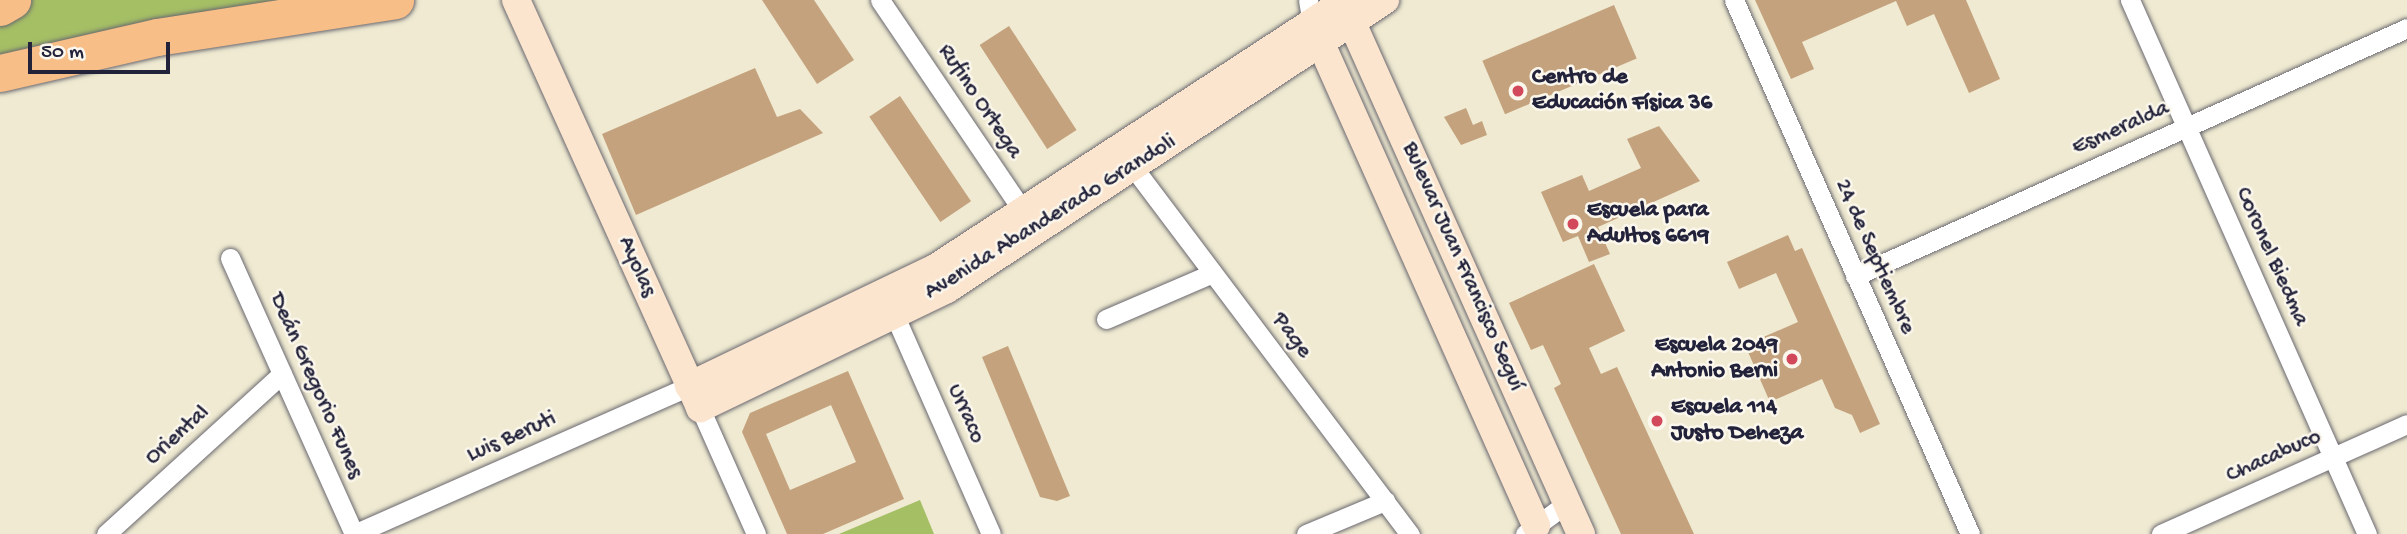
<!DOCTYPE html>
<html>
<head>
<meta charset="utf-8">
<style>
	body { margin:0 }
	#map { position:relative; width:2407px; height:534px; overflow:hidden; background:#efead1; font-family:"Gochi Hand",sans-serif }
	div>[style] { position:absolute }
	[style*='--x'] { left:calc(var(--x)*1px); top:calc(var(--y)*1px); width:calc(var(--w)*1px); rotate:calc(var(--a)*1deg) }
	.green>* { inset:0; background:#a5bf65 }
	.building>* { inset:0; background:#c4a27e; transform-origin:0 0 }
	.roads { filter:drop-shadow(0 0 2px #6a6870) drop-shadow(0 0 2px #6a6870) }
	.street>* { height:19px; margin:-9.5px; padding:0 9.5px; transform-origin:9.5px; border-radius:9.5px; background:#fff }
	.secondary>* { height:28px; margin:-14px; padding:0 14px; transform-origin:14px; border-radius:14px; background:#fce5cf }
	.highway>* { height:37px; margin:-18.5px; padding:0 18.5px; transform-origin:18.5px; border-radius:18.5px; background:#f7be88 }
	.dots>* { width:19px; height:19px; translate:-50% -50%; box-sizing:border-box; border:4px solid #fbf7ec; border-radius:50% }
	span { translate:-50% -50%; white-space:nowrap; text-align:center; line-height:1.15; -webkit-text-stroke:5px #fbf7ec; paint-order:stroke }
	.poi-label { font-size:23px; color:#22223b; font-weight:700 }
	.left { translate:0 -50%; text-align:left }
	.right { translate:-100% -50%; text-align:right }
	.street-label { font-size:23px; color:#22223b }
	.scale { position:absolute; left:28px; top:42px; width:142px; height:32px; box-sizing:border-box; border:4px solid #22223b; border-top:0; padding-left:9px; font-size:21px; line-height:24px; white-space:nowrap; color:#22223b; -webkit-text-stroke:5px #fbf7ec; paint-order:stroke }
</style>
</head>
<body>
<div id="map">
	<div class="green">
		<i style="clip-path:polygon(0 0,395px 0,0 73px)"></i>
		<i style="clip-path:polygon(920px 500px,934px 534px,839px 534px)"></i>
	</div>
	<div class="building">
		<i style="clip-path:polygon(762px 0,814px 0,854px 60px,817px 84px)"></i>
		<i style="clip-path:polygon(1755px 0,1966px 0,2000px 79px,1969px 93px,1934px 14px,1907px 26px,1896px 1px,1802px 42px,1814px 69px,1791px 79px)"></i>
		<i style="left:1614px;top:5px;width:58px;height:143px;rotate:67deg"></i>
		<i style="left:1009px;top:26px;width:124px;height:35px;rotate:57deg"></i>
		<i style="clip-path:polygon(755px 68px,777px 117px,800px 109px,823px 133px,636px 215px,602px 134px)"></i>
		<i style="left:900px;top:96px;width:127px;height:37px;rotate:56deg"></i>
		<i style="clip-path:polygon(1466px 108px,1473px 125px,1482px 121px,1487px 135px,1461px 145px,1444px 117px)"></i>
		<i style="clip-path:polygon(1659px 126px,1700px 181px,1598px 227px,1610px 254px,1589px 262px,1578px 236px,1563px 242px,1541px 192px,1582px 175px,1589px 191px,1641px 168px,1627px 139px)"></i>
		<i style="clip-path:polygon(1788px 235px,1795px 251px,1802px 248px,1880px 424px,1860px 433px,1852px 415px,1835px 408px,1822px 379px,1770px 402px,1745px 345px,1798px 322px,1776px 273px,1739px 289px,1727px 262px)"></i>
		<i style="clip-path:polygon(1594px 264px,1625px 331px,1589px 348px,1601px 374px,1617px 367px,1694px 534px,1621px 534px,1554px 388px,1561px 384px,1543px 345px,1531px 350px,1509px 303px)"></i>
		<i style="clip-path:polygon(1008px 346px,1070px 496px,1057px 501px,1040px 497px,982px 357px)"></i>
		<i style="clip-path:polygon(evenodd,848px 371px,904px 499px,823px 534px,787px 534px,742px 432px,750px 413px,848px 371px,831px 405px,856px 462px,790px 490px,766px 434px,831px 405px)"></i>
	</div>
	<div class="roads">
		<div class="street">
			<i style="--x:880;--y:0;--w:266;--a:55.9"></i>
			<i style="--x:1308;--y:0;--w:23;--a:80"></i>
			<i style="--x:1734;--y:0;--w:584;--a:66.16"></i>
			<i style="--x:2130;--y:0;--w:584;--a:66.07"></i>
			<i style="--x:1133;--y:167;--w:460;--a:53"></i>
			<i style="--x:230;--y:258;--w:303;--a:65.8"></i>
			<i style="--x:1855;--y:276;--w:605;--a:-24.19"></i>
			<i style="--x:894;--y:314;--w:240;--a:66.2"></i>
			<i style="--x:1106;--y:319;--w:116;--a:-23.3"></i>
			<i style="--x:700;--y:408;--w:138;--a:66"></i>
			<i style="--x:106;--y:534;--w:238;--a:-42.3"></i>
			<i style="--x:354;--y:534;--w:366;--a:-23.8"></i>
			<i style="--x:1306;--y:534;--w:86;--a:-22.7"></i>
			<i style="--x:1525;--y:534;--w:52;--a:-36.4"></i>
			<i style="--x:2161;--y:534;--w:269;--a:-24.1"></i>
		</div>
		<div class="secondary">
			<i style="--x:516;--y:0;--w:448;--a:65.7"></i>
			<i style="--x:700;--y:408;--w:274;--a:-25.7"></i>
			<i style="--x:947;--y:289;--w:525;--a:-33.42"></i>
			<i style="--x:1344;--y:5;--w:580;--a:65.87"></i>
			<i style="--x:1313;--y:26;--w:547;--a:65.92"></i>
			<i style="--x:689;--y:386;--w:275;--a:-25.6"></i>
			<i style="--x:937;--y:267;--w:489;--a:-33.1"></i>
		</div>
		<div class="highway">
			<i style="--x:0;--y:7;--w:14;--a:-30"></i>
			<i style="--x:0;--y:73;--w:161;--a:-12.9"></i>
			<i style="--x:157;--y:37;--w:241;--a:-8.8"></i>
		</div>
	</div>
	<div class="dots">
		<i style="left:1518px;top:91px;background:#d1495b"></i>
		<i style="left:1573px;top:224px;background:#d1495b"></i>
		<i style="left:1792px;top:359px;background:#d1495b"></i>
		<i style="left:1657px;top:421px;background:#d1495b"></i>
	</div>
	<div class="poi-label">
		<span class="left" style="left:1532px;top:91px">Centro de<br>Educación Física 36</span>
		<span class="left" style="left:1587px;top:224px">Escuela para<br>Adultos 6619</span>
		<span class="right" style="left:1778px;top:359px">Escuela 2049<br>Antonio Berni</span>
		<span class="left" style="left:1671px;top:421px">Escuela 114<br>Justo Deheza</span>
	</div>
	<div class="street-label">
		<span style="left:979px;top:102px;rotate:56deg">Rufino Ortega</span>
		<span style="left:2121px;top:129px;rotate:-24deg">Esmeralda</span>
		<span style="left:1051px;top:218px;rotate:-32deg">Avenida Abanderado Grandoli</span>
		<span style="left:1874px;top:257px;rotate:66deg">24 de Septiembre</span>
		<span style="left:2271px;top:257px;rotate:66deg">Coronel Biedma</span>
		<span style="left:636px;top:267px;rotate:66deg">Ayolas</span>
		<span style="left:1462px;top:267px;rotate:66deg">Bulevar Juan Francisco Seguí</span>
		<span style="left:1291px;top:336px;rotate:53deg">Page</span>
		<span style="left:315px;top:386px;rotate:66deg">Deán Gregorio Funes</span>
		<span style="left:965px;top:414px;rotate:66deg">Urraco</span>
		<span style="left:178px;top:436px;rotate:-42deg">Oriental</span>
		<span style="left:512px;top:438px;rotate:-24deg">Luis Beruti</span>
		<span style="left:2274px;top:457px;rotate:-24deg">Chacabuco</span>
	</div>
	<div class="scale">50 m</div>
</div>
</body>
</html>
